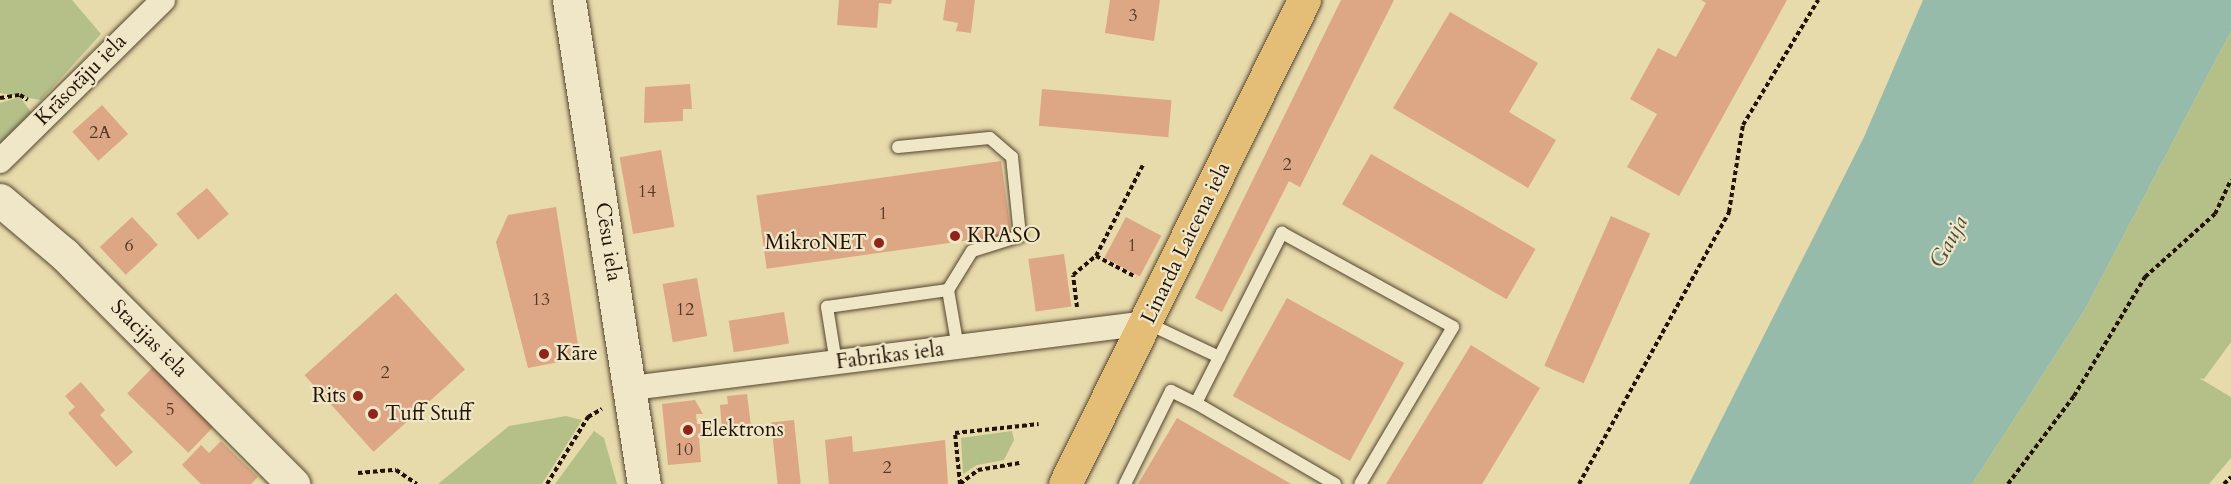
<!DOCTYPE html>
<html>
<head>
<meta charset="utf-8">
<style>
	body { margin:0 }
	#map { position:relative; width:2231px; height:484px; overflow:hidden; background:#e7daab; font-family:Cardo,serif }
	div>[style] { position:absolute }
	[style*='--x'] { left:calc(var(--x)*1px); top:calc(var(--y)*1px); width:calc(var(--w)*1px); rotate:calc(var(--a)*1deg) }
	.green>* { inset:0; background:#b5c089 }
	.water>* { inset:0; background:#97bbaa }
	.building>* { inset:0; background:#dda685; transform-origin:0 0 }
	.path>* { height:4px; margin-top:-2px; transform-origin:0; background:repeating-linear-gradient(90deg,#231306 0 4.5px,transparent 0 7.5px) }
	.roads { filter:drop-shadow(0 0 2px #54452f) drop-shadow(0 0 2px #54452f) }
	.lane>* { height:12px; margin:-6px; padding:0 6px; transform-origin:6px; border-radius:6px; background:#efe7c8 }
	.street>* { height:24px; margin:-12px; padding:0 12px; transform-origin:12px; border-radius:12px; background:#efe7c8 }
	.secondary>* { height:33px; margin:-16.5px; padding:0 16.5px; transform-origin:16.5px; border-radius:16.5px; background:#efe7c8 }
	.primary>* { height:33px; margin:-16.5px; padding:0 16.5px; transform-origin:16.5px; border-radius:16.5px; background:#e4bd76 }
	.dots>* { width:16px; height:16px; translate:-50% -50%; box-sizing:border-box; border:3px solid #efe7c8; border-radius:50% }
	span { translate:-50% -50%; white-space:nowrap; text-align:center; line-height:1.15; -webkit-text-stroke:4.5px #efe7c8; paint-order:stroke }
	.number-label { font-size:18px; color:#523826 }
	.number-label span { -webkit-text-stroke-width:0 }
	.street-label { font-size:21px; color:#231306 }
	.poi-label { font-size:21px; color:#231306 }
	.left { translate:0 -50%; text-align:left }
	.right { translate:-100% -50%; text-align:right }
	.water-label { font-size:22px; color:#4c4e3f; font-style:italic }
</style>
</head>
<body>
<div id="map">
	<div class="green">
		<i style="clip-path:polygon(0 0,72px 0,101px 34px,41px 100px,0 93px)"></i>
		<i style="clip-path:polygon(2231px 31px,2231px 342px,2204px 379px,2199px 378px,2231px 397px,2231px 458px,2209px 484px,1972px 484px,2084px 311px)"></i>
		<i style="clip-path:polygon(20px 97px,31px 112px,25px 123px,0 145px,0 103px)"></i>
		<i style="clip-path:polygon(566px 416px,582px 420px,542px 484px,438px 484px,509px 426px)"></i>
		<i style="clip-path:polygon(594px 431px,604px 438px,617px 484px,555px 484px)"></i>
		<i style="clip-path:polygon(1012px 431px,1014px 440px,1004px 460px,977px 465px,963px 474px,961px 438px)"></i>
	</div>
	<div class="water">
		<i style="clip-path:polygon(1923px 0,2231px 0,2231px 31px,2084px 311px,1972px 484px,1689px 484px,1864px 137px)"></i>
	</div>
	<div class="building">
		<i style="clip-path:polygon(839px 0,892px 0,891px 4px,879px 3px,877px 28px,837px 25px)"></i>
		<i style="clip-path:polygon(946px 0,975px 0,971px 33px,956px 31px,958px 23px,943px 20px)"></i>
		<i style="clip-path:polygon(1110px 0,1160px 0,1154px 41px,1105px 33px)"></i>
		<i style="clip-path:polygon(1341px 0,1394px 0,1300px 187px,1289px 181px,1222px 312px,1195px 298px)"></i>
		<i style="clip-path:polygon(1701px 0,1787px 0,1679px 196px,1627px 167px,1657px 114px,1630px 99px,1658px 48px,1676px 57px,1706px 3px)"></i>
		<i style="clip-path:polygon(1450px 12px,1538px 63px,1509px 112px,1556px 140px,1528px 188px,1393px 108px)"></i>
		<i style="clip-path:polygon(690px 84px,692px 109px,683px 109px,683px 121px,644px 123px,645px 87px)"></i>
		<i style="left:1042px;top:89px;width:130px;height:37px;rotate:5deg"></i>
		<i style="left:102px;top:105px;width:39px;height:40px;rotate:48deg"></i>
		<i style="left:661px;top:150px;width:78px;height:42px;rotate:80deg"></i>
		<i style="left:1371px;top:154px;width:190px;height:58px;rotate:30deg"></i>
		<i style="left:1001px;top:161px;width:74px;height:247px;rotate:82deg"></i>
		<i style="left:207px;top:188px;width:34px;height:40px;rotate:50deg"></i>
		<i style="clip-path:polygon(556px 207px,580px 358px,528px 368px,496px 242px,508px 215px)"></i>
		<i style="left:1611px;top:216px;width:43px;height:164px;rotate:24deg"></i>
		<i style="left:132px;top:217px;width:38px;height:44px;rotate:47deg"></i>
		<i style="left:1126px;top:217px;width:40px;height:46px;rotate:28deg"></i>
		<i style="left:1064px;top:254px;width:53px;height:36px;rotate:82deg"></i>
		<i style="left:697px;top:278px;width:59px;height:35px;rotate:80deg"></i>
		<i style="left:396px;top:293px;width:103px;height:123px;rotate:48deg"></i>
		<i style="left:1287px;top:298px;width:134px;height:112px;rotate:29deg"></i>
		<i style="left:784px;top:312px;width:32px;height:56px;rotate:81deg"></i>
		<i style="clip-path:polygon(1471px 345px,1540px 388px,1482px 484px,1386px 484px)"></i>
		<i style="left:153px;top:367px;width:85px;height:37px;rotate:44deg"></i>
		<i style="clip-path:polygon(81px 382px,105px 410px,100px 415px,133px 452px,116px 467px,68px 413px,75px 407px,65px 396px)"></i>
		<i style="clip-path:polygon(747px 394px,751px 426px,722px 429px,720px 405px,728px 404px,727px 396px)"></i>
		<i style="clip-path:polygon(695px 400px,703px 414px,696px 414px,697px 424px,711px 423px,712px 435px,699px 437px,701px 462px,668px 465px,662px 404px)"></i>
		<i style="clip-path:polygon(1177px 418px,1291px 484px,1138px 484px)"></i>
		<i style="left:794px;top:420px;width:64px;height:23px;rotate:84deg"></i>
		<i style="clip-path:polygon(852px 436px,853px 452px,945px 440px,948px 484px,829px 484px,825px 440px)"></i>
		<i style="clip-path:polygon(221px 441px,258px 477px,251px 484px,201px 484px,182px 465px,201px 445px,209px 453px)"></i>
	</div>
	<div class="path">
		<i style="--x:0;--y:98;--w:20;--a:-9"></i>
		<i style="--x:20;--y:95;--w:9;--a:32"></i>
		<i style="--x:1096;--y:256;--w:102;--a:-62.7"></i>
		<i style="--x:1077;--y:307;--w:32;--a:-97"></i>
		<i style="--x:1073;--y:275;--w:30;--a:-40"></i>
		<i style="--x:1096;--y:256;--w:45;--a:27.7"></i>
		<i style="--x:358;--y:473;--w:38;--a:-5"></i>
		<i style="--x:396;--y:470;--w:25;--a:34"></i>
		<i style="--x:547;--y:484;--w:79;--a:-58.5"></i>
		<i style="--x:588;--y:417;--w:16;--a:-30"></i>
		<i style="--x:960;--y:484;--w:51;--a:-95.6"></i>
		<i style="--x:955;--y:433;--w:84;--a:-6.1"></i>
		<i style="--x:960;--y:484;--w:23;--a:-38"></i>
		<i style="--x:978;--y:470;--w:42;--a:-9.7"></i>
		<i style="--x:1579;--y:484;--w:311;--a:-61.1"></i>
		<i style="--x:1729;--y:212;--w:88;--a:-80.9"></i>
		<i style="--x:1743;--y:125;--w:146;--a:-59"></i>
		<i style="--x:2008;--y:484;--w:110;--a:-53.1"></i>
		<i style="--x:2074;--y:396;--w:139;--a:-59.2"></i>
		<i style="--x:2145;--y:277;--w:94;--a:-42"></i>
		<i style="--x:2215;--y:214;--w:38;--a:-65"></i>
		<i style="--x:2224;--y:484;--w:10;--a:-45"></i>
	</div>
	<div class="roads">
		<div class="lane">
			<i style="--x:898;--y:147;--w:92;--a:-5.6"></i>
			<i style="--x:990;--y:138;--w:29;--a:41"></i>
			<i style="--x:1012;--y:157;--w:79;--a:84.2"></i>
			<i style="--x:1020;--y:236;--w:50;--a:162.6"></i>
			<i style="--x:972;--y:251;--w:46;--a:121.6"></i>
			<i style="--x:1147;--y:323;--w:80;--a:25.3"></i>
			<i style="--x:836;--y:363;--w:57;--a:-99.1"></i>
			<i style="--x:827;--y:307;--w:122;--a:-8"></i>
			<i style="--x:948;--y:290;--w:59;--a:80.2"></i>
			<i style="--x:1125;--y:484;--w:104;--a:-63.7"></i>
			<i style="--x:1171;--y:391;--w:28;--a:26"></i>
			<i style="--x:1335;--y:484;--w:161;--a:-149.8"></i>
			<i style="--x:1196;--y:403;--w:191;--a:-63.2"></i>
			<i style="--x:1282;--y:233;--w:195;--a:28.8"></i>
			<i style="--x:1453;--y:327;--w:182;--a:120.6"></i>
		</div>
		<div class="street">
			<i style="--x:0;--y:161;--w:229;--a:-44.6"></i>
			<i style="--x:632;--y:388;--w:519;--a:-7.19"></i>
		</div>
		<div class="secondary">
			<i style="--x:569;--y:0;--w:490;--a:81.2"></i>
			<i style="--x:0;--y:200;--w:84;--a:40.2"></i>
			<i style="--x:64;--y:254;--w:325;--a:45.1"></i>
		</div>
		<div class="primary">
			<i style="--x:1065;--y:484;--w:540;--a:-63.72"></i>
		</div>
	</div>
	<div class="dots">
		<i style="left:955px;top:236px;background:#8f2418"></i>
		<i style="left:879px;top:243px;background:#8f2418"></i>
		<i style="left:544px;top:354px;background:#8f2418"></i>
		<i style="left:358px;top:396px;background:#8f2418"></i>
		<i style="left:373px;top:414px;background:#8f2418"></i>
		<i style="left:688px;top:430px;background:#8f2418"></i>
	</div>
	<div class="number-label">
		<span style="left:1133px;top:16px">3</span>
		<span style="left:100px;top:133px">2A</span>
		<span style="left:1287px;top:165px">2</span>
		<span style="left:647px;top:192px">14</span>
		<span style="left:883px;top:214px">1</span>
		<span style="left:129px;top:246px">6</span>
		<span style="left:1132px;top:246px">1</span>
		<span style="left:541px;top:300px">13</span>
		<span style="left:685px;top:310px">12</span>
		<span style="left:385px;top:373px">2</span>
		<span style="left:170px;top:410px">5</span>
		<span style="left:684px;top:450px">10</span>
		<span style="left:887px;top:468px">2</span>
	</div>
	<div class="street-label">
		<span style="left:81px;top:80px;rotate:-45deg">Krāsotāju iela</span>
		<span style="left:608px;top:242px;rotate:81deg">Cēsu iela</span>
		<span style="left:1186px;top:243px;rotate:-64deg">Linarda Laicena iela</span>
		<span style="left:149px;top:339px;rotate:45deg">Stacijas iela</span>
		<span style="left:890px;top:356px;rotate:-7deg">Fabrikas iela</span>
	</div>
	<div class="poi-label">
		<span class="left" style="left:967px;top:236px">KRASO</span>
		<span class="right" style="left:867px;top:243px">MikroNET</span>
		<span class="left" style="left:556px;top:354px">Kāre</span>
		<span class="right" style="left:346px;top:396px">Rits</span>
		<span class="left" style="left:385px;top:414px">Tuff Stuff</span>
		<span class="left" style="left:700px;top:430px">Elektrons</span>
	</div>
	<div class="water-label">
		<span style="left:1949px;top:242px;rotate:-61deg">Gauja</span>
	</div>
</div>
</body>
</html>
